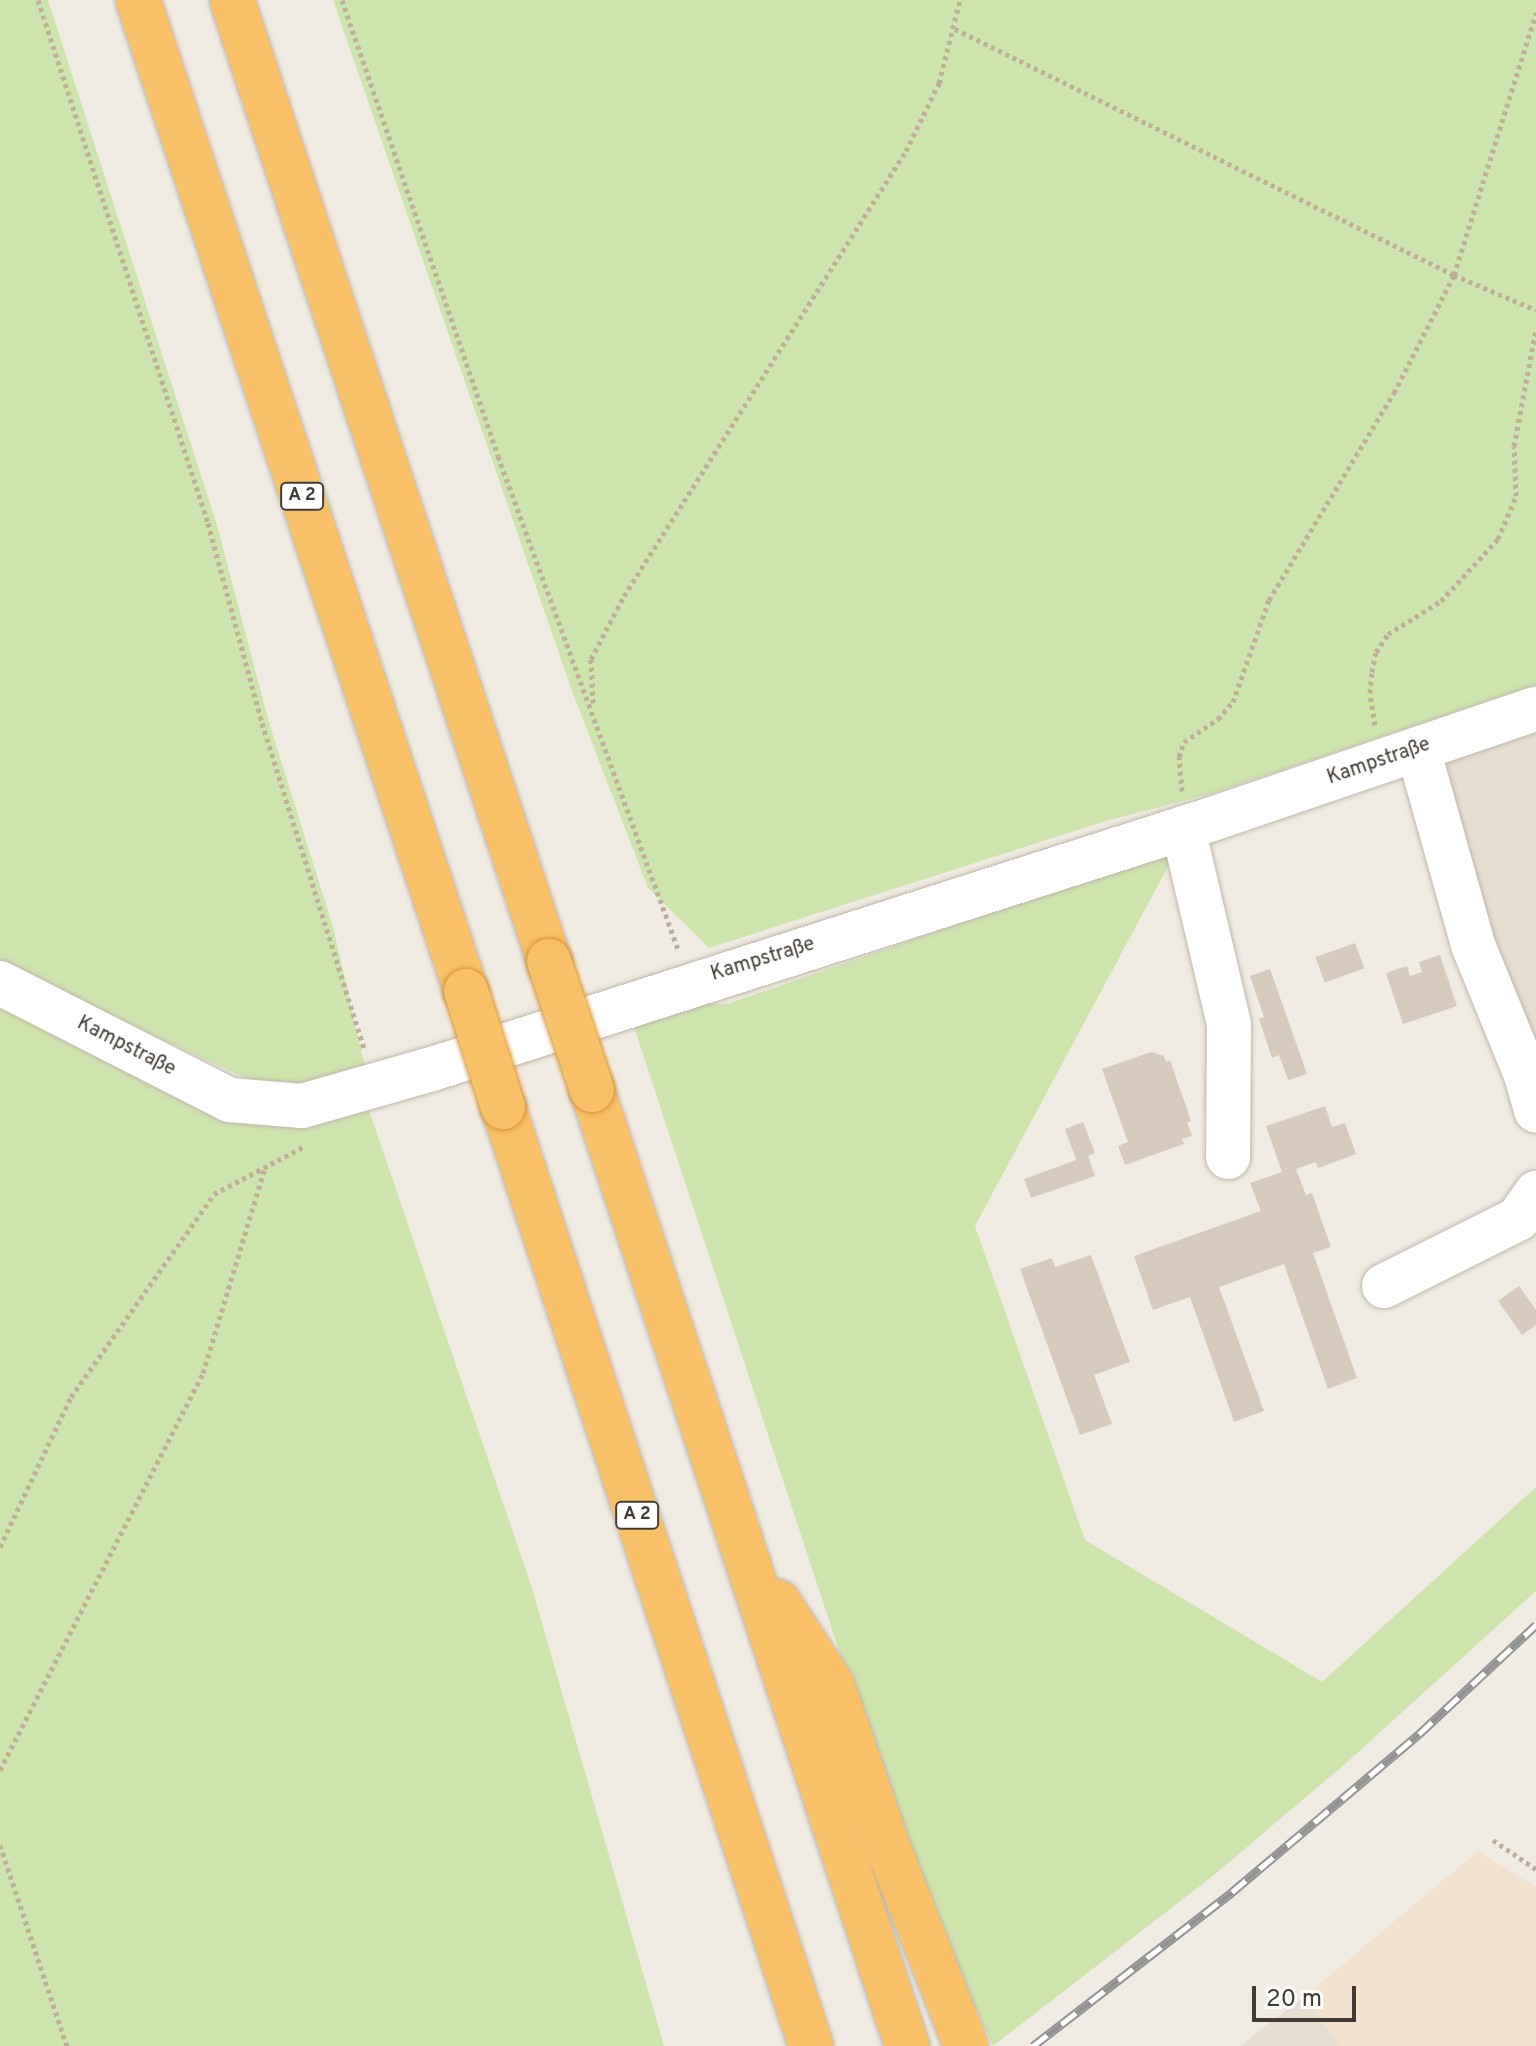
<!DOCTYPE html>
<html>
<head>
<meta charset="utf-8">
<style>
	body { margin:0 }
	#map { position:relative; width:1536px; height:2046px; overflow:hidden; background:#f1ece3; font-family:Overpass,sans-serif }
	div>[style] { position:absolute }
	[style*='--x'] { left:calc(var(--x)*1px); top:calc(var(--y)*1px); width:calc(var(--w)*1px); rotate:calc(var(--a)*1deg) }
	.residential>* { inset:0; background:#e5ded1 }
	.commercial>* { inset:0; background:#f3e2ce }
	.green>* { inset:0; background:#cee4ad }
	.building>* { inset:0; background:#d5cabc; transform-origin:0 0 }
	.path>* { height:5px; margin-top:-2.5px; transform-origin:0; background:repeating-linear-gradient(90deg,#bdae98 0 4px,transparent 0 8px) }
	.roads { filter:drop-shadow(0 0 2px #bfb6a9) drop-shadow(0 0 2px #bfb6a9) }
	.minor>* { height:44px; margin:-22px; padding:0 22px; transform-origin:22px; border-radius:22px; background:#fff }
	.highway>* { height:44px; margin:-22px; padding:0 22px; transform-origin:22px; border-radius:22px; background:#f8c167 }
	.rail>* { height:9px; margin-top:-4.5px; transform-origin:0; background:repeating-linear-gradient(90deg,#fff 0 18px,#939393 0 36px); box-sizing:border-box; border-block:2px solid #939393 }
	.bridges { filter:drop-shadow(0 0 2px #d69438) drop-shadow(0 0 2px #d69438) }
	.highway-bridge>* { height:44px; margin:-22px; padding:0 22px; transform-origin:22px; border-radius:22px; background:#f8c167 }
	span { translate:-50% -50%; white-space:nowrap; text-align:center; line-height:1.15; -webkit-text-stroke:6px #fff; paint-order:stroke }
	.shield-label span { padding:2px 6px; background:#fff; border:2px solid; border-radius:6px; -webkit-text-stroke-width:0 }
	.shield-label { font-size:18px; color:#423c34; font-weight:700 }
	.street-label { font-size:20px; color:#423c34 }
	.scale { position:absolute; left:1252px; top:1986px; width:104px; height:36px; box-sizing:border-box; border:4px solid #423c34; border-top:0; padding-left:10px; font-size:24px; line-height:28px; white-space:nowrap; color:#423c34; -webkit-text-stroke:6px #fff; paint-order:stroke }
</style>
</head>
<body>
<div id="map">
	<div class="residential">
		<i style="clip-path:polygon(1536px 726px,1536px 1063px,1404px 774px)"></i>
		<i style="clip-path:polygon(1304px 1997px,1341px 2046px,1240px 2046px)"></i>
	</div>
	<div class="commercial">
		<i style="clip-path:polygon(1478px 1851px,1536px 1887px,1536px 2046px,1341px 2046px,1304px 1997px)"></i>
	</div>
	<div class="green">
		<i style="clip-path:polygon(0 0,48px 0,217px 525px,268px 719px,333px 927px,365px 1067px,310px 1084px,249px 1080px,0 963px)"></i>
		<i style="clip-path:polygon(333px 0,1536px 0,1536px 685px,1210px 794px,1106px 821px,709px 948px,648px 888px,572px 691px)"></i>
		<i style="clip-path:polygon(1178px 848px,975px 1226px,1085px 1540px,1322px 1682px,1536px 1487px,1536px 1591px,1345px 1764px,1214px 1875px,993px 2046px,935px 1919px,892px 1812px,631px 1018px,672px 1005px,727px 1004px)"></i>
		<i style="clip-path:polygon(0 1001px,311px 1125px,369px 1110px,531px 1585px,664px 2046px,0 2046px)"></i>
	</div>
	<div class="building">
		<i style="left:1355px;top:943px;width:27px;height:42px;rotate:70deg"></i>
		<i style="clip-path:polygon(1440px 955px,1457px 1006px,1403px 1024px,1386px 973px,1407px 966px,1410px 976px,1422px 972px,1419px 962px)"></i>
		<i style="clip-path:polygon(1270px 969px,1307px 1074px,1288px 1080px,1279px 1055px,1272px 1058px,1259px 1019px,1264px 1017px,1250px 976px)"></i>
		<i style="clip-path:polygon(1151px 1052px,1164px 1056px,1166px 1062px,1170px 1060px,1191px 1121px,1187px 1122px,1192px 1136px,1182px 1139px,1184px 1144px,1125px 1165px,1118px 1146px,1128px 1142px,1102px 1069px)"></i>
		<i style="clip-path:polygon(1325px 1106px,1332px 1127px,1345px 1123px,1356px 1154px,1318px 1168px,1316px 1162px,1296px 1169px,1306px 1195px,1312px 1193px,1331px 1247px,1313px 1253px,1357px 1378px,1328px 1389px,1284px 1264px,1219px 1287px,1264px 1411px,1234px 1422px,1190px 1297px,1153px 1310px,1134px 1256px,1261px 1211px,1250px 1183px,1282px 1172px,1266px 1126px)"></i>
		<i style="clip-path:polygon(1083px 1122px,1095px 1153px,1088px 1156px,1095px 1176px,1031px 1198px,1024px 1179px,1076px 1160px,1065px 1129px)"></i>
		<i style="clip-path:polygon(1091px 1255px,1130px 1362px,1094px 1375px,1112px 1424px,1080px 1435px,1020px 1269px,1052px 1258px,1055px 1267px)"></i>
		<i style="clip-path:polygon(1519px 1286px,1536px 1310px,1536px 1325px,1522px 1335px,1498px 1301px)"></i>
	</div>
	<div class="path">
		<i style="--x:38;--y:0;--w:550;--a:71.99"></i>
		<i style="--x:208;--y:523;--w:207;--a:74.9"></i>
		<i style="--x:262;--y:723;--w:342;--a:72.6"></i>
		<i style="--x:342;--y:0;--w:482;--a:71.1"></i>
		<i style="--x:498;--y:456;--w:525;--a:69.94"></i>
		<i style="--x:955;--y:29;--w:556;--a:26.24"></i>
		<i style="--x:1454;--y:275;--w:89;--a:23.1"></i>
		<i style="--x:593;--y:703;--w:44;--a:-92.6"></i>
		<i style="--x:591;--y:659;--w:71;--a:-62.4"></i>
		<i style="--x:624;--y:596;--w:527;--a:-57.64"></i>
		<i style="--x:906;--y:151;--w:76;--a:-64.1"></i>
		<i style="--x:939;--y:83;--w:86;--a:-75.8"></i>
		<i style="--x:1375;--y:725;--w:32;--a:-99"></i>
		<i style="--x:1370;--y:693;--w:21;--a:-85"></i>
		<i style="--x:1372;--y:672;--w:20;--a:-79"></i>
		<i style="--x:1376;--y:652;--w:22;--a:-56"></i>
		<i style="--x:1388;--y:634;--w:62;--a:-31.9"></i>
		<i style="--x:1441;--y:601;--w:84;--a:-47.4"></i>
		<i style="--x:1498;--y:539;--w:47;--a:-67.3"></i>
		<i style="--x:1516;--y:496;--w:50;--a:-92.3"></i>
		<i style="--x:1514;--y:446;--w:118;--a:-79.3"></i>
		<i style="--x:1182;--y:791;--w:34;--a:-95"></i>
		<i style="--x:1179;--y:757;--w:16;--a:-72"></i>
		<i style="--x:1184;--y:742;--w:41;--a:-34.1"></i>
		<i style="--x:1218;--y:719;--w:23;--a:-49"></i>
		<i style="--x:1233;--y:702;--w:108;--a:-70.6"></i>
		<i style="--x:1269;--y:600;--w:242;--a:-58.9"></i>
		<i style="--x:1394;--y:393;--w:132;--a:-63"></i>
		<i style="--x:1454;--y:275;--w:275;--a:-72.6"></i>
		<i style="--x:0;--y:1547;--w:166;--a:-64.7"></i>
		<i style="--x:71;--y:1397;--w:248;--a:-54.8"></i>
		<i style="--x:214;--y:1194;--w:101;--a:-27.8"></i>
		<i style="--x:0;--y:1770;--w:446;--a:-62.9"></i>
		<i style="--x:203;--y:1373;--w:214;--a:-73.2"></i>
		<i style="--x:1493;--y:1840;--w:52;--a:34"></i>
		<i style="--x:0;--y:1845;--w:212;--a:71.6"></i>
	</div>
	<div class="roads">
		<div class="minor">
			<i style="--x:1418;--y:749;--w:204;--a:74.3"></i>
			<i style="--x:1473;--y:945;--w:140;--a:67.8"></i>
			<i style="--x:1526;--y:1075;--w:37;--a:74"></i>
			<i style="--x:1183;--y:828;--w:201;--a:76.8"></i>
			<i style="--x:1229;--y:1024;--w:133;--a:90.4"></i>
			<i style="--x:0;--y:983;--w:258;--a:27"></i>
			<i style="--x:230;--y:1100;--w:72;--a:4.8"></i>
			<i style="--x:302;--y:1106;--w:135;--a:-15.9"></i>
			<i style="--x:432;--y:1069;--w:819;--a:-17.77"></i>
			<i style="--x:1212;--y:819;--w:342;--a:-18.8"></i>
			<i style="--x:1384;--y:1286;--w:150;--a:-26.6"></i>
			<i style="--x:1518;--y:1219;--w:32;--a:-55"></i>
		</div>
		<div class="highway">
			<i style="--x:138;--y:0;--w:1044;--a:71.69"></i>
			<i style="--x:232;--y:0;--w:1012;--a:71.74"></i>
			<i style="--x:592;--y:1090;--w:1007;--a:71.76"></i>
			<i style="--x:503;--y:1107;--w:988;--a:71.84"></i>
			<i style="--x:778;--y:1602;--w:99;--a:57"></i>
			<i style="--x:832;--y:1685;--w:180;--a:70.9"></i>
			<i style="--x:891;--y:1855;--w:205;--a:68.6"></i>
		</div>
	</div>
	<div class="rail">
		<i style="--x:1033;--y:2046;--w:252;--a:-37.7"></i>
		<i style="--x:1232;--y:1892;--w:245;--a:-40.2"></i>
		<i style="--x:1419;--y:1734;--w:160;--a:-43"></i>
	</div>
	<div class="bridges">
		<div class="highway-bridge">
			<i style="--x:549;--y:961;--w:136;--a:71.6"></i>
			<i style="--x:466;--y:991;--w:122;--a:72.3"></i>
		</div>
	</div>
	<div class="shield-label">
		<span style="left:302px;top:496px">A 2</span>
		<span style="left:637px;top:1515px">A 2</span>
	</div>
	<div class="street-label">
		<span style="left:1379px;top:762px;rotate:-19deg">Kampstraße</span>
		<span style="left:763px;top:960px;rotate:-17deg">Kampstraße</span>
		<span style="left:126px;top:1047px;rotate:27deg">Kampstraße</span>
	</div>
	<div class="scale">20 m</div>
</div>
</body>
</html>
